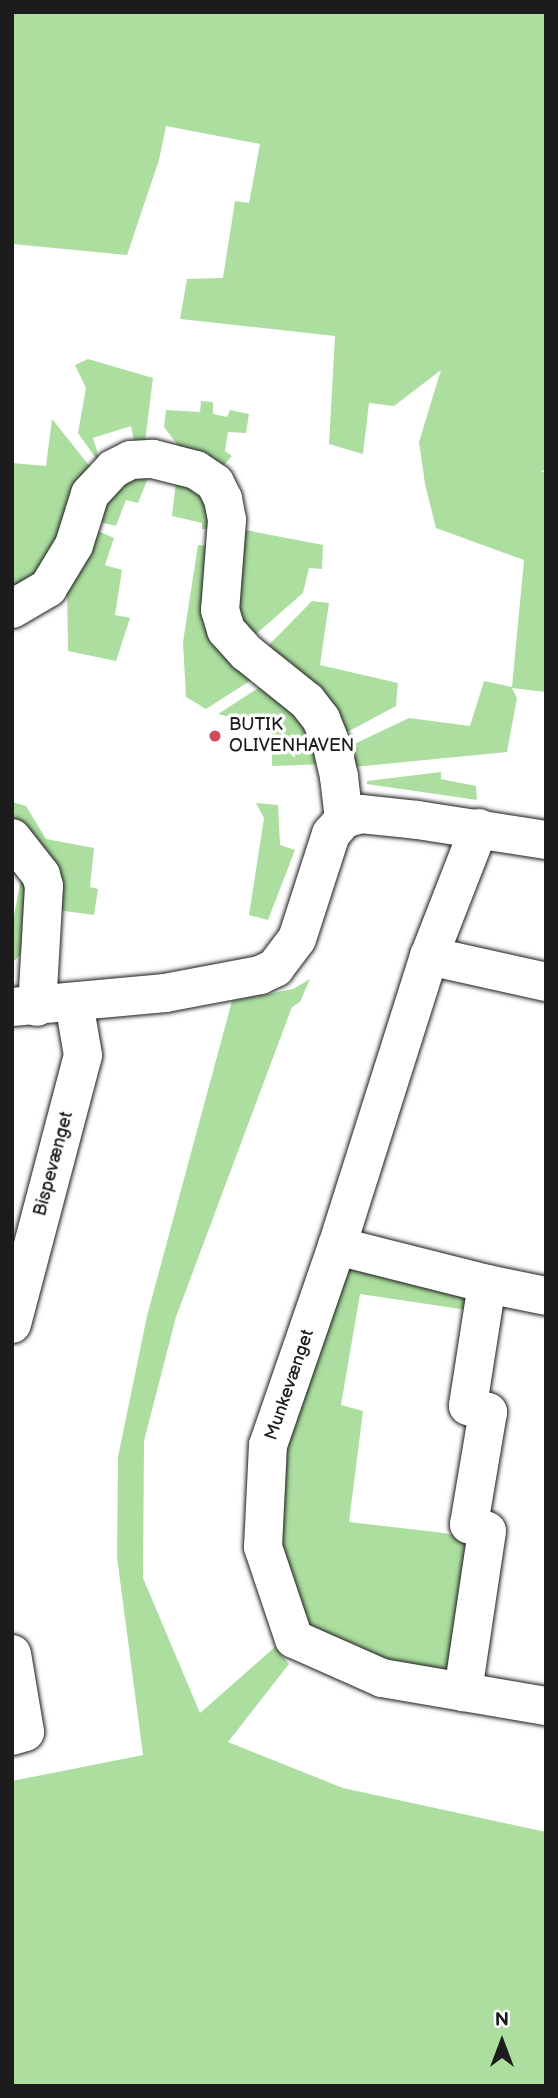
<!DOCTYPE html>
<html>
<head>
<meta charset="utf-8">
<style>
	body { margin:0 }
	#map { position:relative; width:558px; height:2098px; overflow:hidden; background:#fff; font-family:"Balsamiq Sans",sans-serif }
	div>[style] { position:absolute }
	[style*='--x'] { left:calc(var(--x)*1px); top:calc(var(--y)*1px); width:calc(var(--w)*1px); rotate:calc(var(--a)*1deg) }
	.green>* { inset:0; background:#abde9f }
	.roads { filter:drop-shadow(0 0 2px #1c1c1c) drop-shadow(0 0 2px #1c1c1c) }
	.minor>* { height:38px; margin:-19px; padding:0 19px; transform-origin:19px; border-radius:19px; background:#fff }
	.dots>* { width:19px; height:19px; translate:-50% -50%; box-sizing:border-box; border:4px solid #fff; border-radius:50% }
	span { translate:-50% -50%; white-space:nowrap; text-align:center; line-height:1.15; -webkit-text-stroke:7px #fff; paint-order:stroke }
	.poi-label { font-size:18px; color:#1c1c1c }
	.left { translate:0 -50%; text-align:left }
	.street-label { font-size:18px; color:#1c1c1c }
	.frame { position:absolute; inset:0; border:14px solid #1c1c1c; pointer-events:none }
	.north { position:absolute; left:467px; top:2007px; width:70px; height:70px; -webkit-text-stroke:5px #fff; paint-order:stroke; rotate:0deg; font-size:19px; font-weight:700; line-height:28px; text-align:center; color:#1c1c1c }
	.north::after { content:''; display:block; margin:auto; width:24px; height:32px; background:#1c1c1c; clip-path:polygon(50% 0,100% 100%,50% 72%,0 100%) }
</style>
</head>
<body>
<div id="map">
	<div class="green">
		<i style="clip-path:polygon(12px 12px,546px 12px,546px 471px,539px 470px,546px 473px,546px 692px,512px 688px,517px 698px,507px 752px,354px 767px,346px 748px,409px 718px,470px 726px,484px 681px,512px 687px,524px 560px,436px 528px,425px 484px,419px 442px,441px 370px,394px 406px,369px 403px,363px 454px,329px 444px,335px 336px,180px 319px,187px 279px,223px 278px,235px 201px,249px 203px,260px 144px,166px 126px,159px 160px,127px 255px,12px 244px)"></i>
		<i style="clip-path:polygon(88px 359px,153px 378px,144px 450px,136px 451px,131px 426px,93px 438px,102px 467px,78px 433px,86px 388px,75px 365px)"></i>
		<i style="clip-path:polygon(201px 401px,213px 402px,213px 414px,227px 417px,230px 410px,249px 414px,246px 433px,228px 432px,225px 451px,232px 456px,218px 472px,184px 453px,164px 427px,166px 410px,200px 412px)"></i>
		<i style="clip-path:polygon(52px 419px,96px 474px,44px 575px,12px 589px,12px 463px,46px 466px)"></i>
		<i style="clip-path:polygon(150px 473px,138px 503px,126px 500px,116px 526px,93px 520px,109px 490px)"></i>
		<i style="clip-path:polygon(177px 473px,217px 511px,207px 588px,259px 675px,206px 709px,186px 697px,183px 642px,198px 545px,208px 546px,210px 529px,202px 529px,202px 523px,172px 516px)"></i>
		<i style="clip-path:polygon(89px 527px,114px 538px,105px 565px,122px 570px,115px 615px,130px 618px,116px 661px,68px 651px,67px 586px)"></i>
		<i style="clip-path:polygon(240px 529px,323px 545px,322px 569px,309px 568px,303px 593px,249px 640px,230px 580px)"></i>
		<i style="clip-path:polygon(312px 601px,329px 603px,320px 665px,398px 683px,396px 706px,338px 737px,262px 652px)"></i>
		<i style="clip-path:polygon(271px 680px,302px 709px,327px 764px,272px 766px,272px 727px,218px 714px)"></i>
		<i style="clip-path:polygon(441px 772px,441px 779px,476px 786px,477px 800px,367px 784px,367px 781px)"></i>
		<i style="clip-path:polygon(12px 802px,26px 806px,46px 839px,94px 848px,90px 887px,98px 889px,94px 915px,57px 910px,58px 882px,12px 819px)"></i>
		<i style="clip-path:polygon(256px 803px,278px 805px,280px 845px,295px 850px,268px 920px,249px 915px,264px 818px)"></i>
		<i style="clip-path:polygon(12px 851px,33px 878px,30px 946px,12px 963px,12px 926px,21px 879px,12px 872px)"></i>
		<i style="clip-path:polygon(310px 979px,300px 1002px,292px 1007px,176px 1317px,144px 1441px,143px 1578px,200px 1713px,275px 1647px,289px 1664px,228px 1742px,343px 1788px,546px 1832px,546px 2086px,12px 2086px,12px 1781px,143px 1755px,117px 1557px,118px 1457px,147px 1316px,232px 1001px,293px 989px)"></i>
		<i style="clip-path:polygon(354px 1265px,461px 1289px,474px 1311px,360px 1294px,341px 1405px,363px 1411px,349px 1522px,444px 1533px,479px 1541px,458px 1657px,439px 1672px,388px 1665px,310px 1634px,275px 1547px,280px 1452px,341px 1269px)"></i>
	</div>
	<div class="roads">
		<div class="minor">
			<i style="--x:12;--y:609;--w:42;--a:-30.3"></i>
			<i style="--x:48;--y:588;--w:50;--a:-58.8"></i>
			<i style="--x:74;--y:545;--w:53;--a:-72.6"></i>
			<i style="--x:90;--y:494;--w:34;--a:-47"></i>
			<i style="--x:113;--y:469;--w:20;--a:-27"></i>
			<i style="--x:131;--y:460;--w:22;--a:-3"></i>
			<i style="--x:153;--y:459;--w:44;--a:14.3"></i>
			<i style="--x:196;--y:470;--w:23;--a:34"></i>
			<i style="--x:215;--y:483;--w:18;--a:63"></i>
			<i style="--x:223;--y:499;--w:21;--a:79"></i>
			<i style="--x:227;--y:520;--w:90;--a:94.4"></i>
			<i style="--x:220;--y:610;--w:21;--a:73"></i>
			<i style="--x:226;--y:630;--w:31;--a:48"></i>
			<i style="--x:247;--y:653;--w:77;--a:38.7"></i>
			<i style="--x:307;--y:701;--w:23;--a:52"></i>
			<i style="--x:321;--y:719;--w:29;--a:68"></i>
			<i style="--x:332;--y:746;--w:32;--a:77"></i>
			<i style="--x:339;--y:777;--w:42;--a:83.2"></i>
			<i style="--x:479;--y:828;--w:137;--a:111.3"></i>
			<i style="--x:429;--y:956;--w:304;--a:107.6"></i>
			<i style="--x:337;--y:1246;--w:211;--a:109.1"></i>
			<i style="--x:268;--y:1445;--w:102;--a:92.8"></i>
			<i style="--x:263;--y:1547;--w:97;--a:71.4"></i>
			<i style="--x:294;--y:1639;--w:96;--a:23.9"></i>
			<i style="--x:382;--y:1678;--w:166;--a:9.7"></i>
			<i style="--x:12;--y:838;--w:47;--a:51.9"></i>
			<i style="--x:41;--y:875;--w:11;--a:75"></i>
			<i style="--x:44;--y:886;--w:121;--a:93.3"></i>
			<i style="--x:429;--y:956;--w:120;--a:12.5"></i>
			<i style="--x:12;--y:1007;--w:154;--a:-5.2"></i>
			<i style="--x:165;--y:993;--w:97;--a:-10.7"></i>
			<i style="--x:260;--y:975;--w:17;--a:-25"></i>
			<i style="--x:275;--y:968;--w:36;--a:-53"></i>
			<i style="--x:297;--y:939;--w:110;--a:-72.1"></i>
			<i style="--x:331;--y:834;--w:20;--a:-49"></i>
			<i style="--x:344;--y:819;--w:18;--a:-16"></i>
			<i style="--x:361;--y:814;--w:56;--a:6.1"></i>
			<i style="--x:417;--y:820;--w:131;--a:8.8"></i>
			<i style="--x:337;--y:1246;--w:155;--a:14.2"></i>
			<i style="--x:487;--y:1284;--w:123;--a:98.9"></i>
			<i style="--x:468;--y:1406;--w:21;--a:17"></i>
			<i style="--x:488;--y:1412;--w:114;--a:99.6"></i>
			<i style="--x:469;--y:1524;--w:19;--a:21"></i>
			<i style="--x:487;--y:1531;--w:163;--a:98.5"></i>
			<i style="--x:487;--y:1284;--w:60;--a:11.5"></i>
			<i style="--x:12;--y:1324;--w:278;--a:-75.2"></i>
			<i style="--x:83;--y:1055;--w:53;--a:-99.8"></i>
			<i style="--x:12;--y:1654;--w:79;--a:80.5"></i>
			<i style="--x:25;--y:1732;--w:14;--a:163"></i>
		</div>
	</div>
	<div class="dots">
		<i style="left:215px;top:736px;background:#d1495b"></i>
	</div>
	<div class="poi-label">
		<span class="left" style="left:229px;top:736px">BUTIK<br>OLIVENHAVEN</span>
	</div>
	<div class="street-label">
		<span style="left:54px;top:1164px;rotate:-75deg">Bispevænget</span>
		<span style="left:290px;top:1385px;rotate:-71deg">Munkevænget</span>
	</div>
	<div class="frame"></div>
	<div class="north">N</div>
</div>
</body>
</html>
